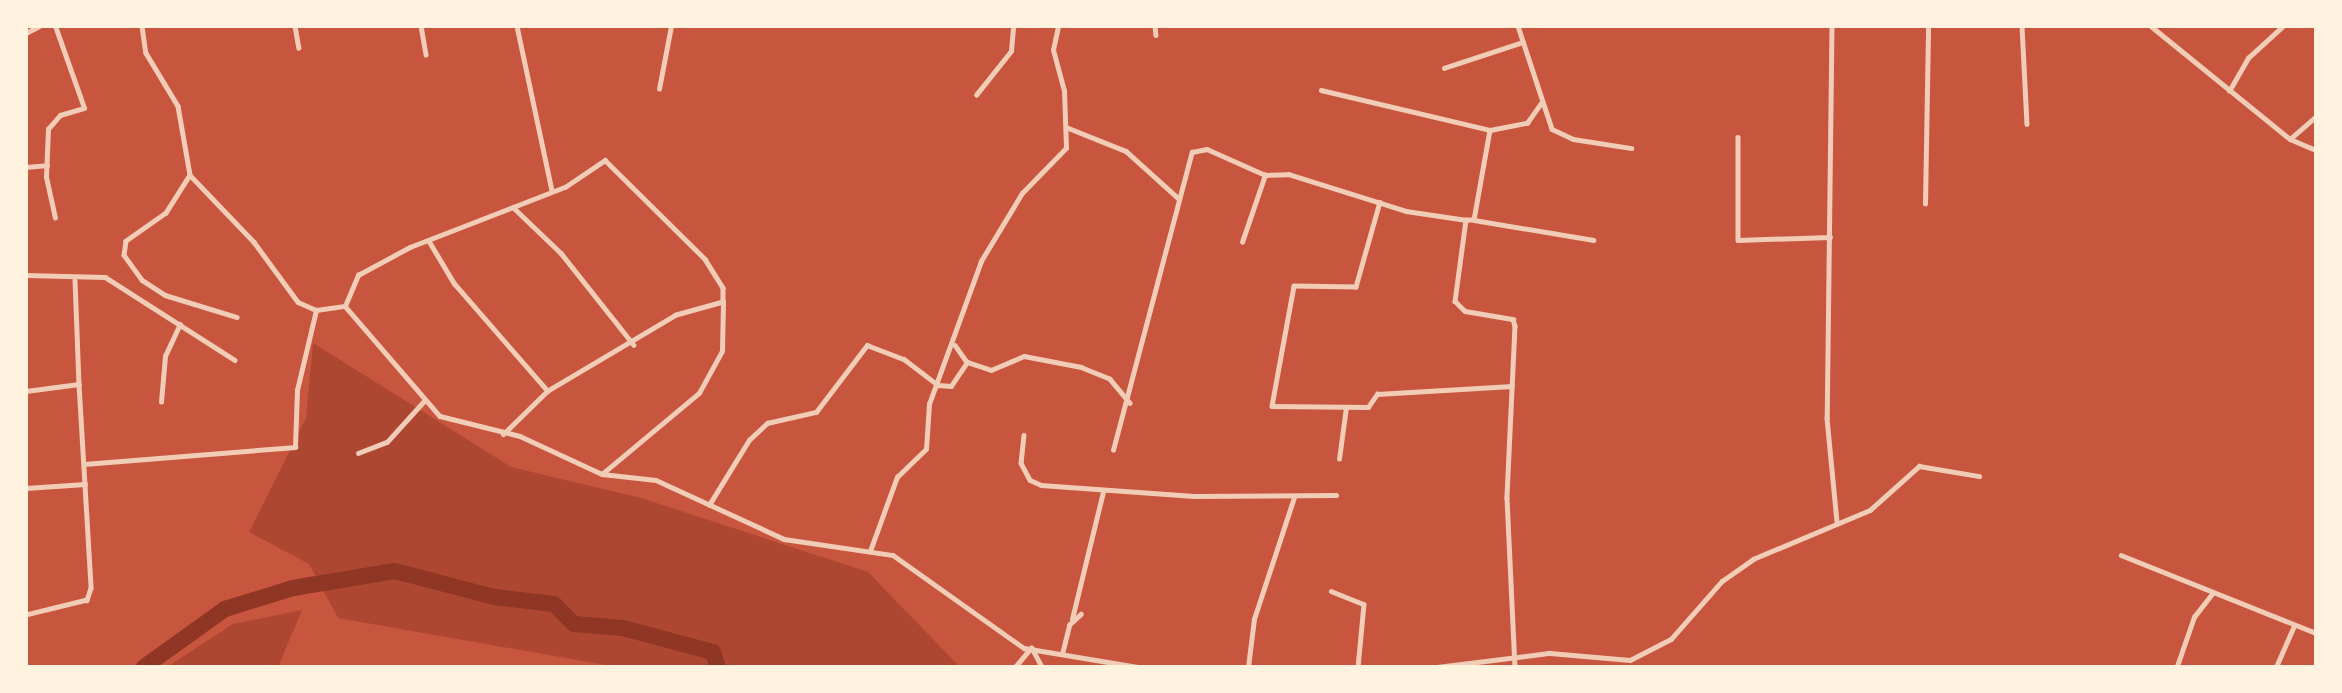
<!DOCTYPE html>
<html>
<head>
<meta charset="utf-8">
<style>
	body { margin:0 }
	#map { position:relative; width:2342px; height:693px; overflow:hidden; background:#c8553d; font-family:"Exo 2",sans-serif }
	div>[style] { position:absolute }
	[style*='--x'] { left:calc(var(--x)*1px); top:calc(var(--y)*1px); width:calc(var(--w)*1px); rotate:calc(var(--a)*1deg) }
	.green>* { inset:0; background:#ae4732 }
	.river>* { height:16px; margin:-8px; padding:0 8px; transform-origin:8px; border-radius:8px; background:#8f3625 }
	.minor>* { height:4.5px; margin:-2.25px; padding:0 2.25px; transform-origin:2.25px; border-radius:2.25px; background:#f1ccb7 }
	span { translate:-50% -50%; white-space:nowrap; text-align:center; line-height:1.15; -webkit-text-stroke:5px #fff3e0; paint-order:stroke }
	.frame { position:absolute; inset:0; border:28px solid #fff3e0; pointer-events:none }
</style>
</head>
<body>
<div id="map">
	<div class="green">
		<i style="clip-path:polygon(313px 343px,511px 467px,641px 498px,868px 572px,960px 667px,617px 667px,338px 618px,309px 564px,249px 532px,306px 418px)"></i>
		<i style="clip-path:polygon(302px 610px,278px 667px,167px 667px,233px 624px)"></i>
	</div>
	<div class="river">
		<i style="--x:144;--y:667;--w:100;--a:-35.6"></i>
		<i style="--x:225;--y:609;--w:71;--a:-17.2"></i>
		<i style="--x:293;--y:588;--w:103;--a:-9.5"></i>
		<i style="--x:395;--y:571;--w:102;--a:14.7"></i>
		<i style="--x:494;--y:597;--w:60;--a:6.7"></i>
		<i style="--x:554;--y:604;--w:28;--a:45"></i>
		<i style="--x:574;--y:624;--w:49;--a:4.7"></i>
		<i style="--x:623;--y:628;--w:93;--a:14.9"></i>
		<i style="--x:713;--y:652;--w:16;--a:72"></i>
	</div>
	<div class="minor">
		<i style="--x:142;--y:26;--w:27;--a:82"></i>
		<i style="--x:146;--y:53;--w:62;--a:58.9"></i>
		<i style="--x:178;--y:106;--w:70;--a:80.1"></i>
		<i style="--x:190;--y:175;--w:45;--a:122.3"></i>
		<i style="--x:166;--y:213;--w:49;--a:145"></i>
		<i style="--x:126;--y:241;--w:14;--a:98"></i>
		<i style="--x:124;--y:255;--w:31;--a:54"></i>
		<i style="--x:142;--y:280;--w:27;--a:33"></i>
		<i style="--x:165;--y:295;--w:75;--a:17"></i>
		<i style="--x:295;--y:26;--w:22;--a:80"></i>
		<i style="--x:421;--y:26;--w:29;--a:80"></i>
		<i style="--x:517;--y:26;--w:169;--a:78"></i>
		<i style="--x:1155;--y:26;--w:9;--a:84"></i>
		<i style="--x:1518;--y:26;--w:108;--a:71.7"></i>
		<i style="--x:1552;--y:129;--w:23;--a:25"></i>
		<i style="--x:1573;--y:139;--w:59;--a:8.8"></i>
		<i style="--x:1832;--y:26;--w:392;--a:90.7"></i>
		<i style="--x:1827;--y:418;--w:103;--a:84.5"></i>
		<i style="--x:2022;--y:26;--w:98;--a:87.1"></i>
		<i style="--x:2151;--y:26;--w:179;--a:39.1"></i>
		<i style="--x:2290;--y:139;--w:28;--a:23"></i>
		<i style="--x:26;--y:33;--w:15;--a:-28"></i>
		<i style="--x:1444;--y:68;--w:83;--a:-18.2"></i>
		<i style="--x:659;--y:89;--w:64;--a:-79.2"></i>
		<i style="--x:1321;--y:90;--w:174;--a:13.3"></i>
		<i style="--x:1490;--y:130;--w:38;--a:-11"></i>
		<i style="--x:1527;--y:123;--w:24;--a:-55"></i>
		<i style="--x:2229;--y:91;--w:38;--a:-60"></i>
		<i style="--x:2248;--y:58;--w:47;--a:-42.4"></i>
		<i style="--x:976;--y:95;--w:56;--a:-51.5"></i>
		<i style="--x:1011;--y:51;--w:25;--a:-85"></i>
		<i style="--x:1066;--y:127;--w:65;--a:21.8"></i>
		<i style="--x:1126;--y:151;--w:70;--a:42.1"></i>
		<i style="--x:1490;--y:130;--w:91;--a:100.1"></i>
		<i style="--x:1474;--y:220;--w:8;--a:180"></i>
		<i style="--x:1466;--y:220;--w:82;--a:97.7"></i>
		<i style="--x:1455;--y:301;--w:14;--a:45"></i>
		<i style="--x:1465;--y:311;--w:49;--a:9.5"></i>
		<i style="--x:1513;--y:319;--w:7;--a:74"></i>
		<i style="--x:1515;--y:326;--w:172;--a:92.7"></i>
		<i style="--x:1507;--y:498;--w:169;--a:87.3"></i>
		<i style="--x:1738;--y:137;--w:103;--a:90"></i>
		<i style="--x:1738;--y:240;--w:92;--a:-1.9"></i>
		<i style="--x:2290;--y:139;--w:35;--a:-41"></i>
		<i style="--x:26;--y:167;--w:21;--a:-5"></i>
		<i style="--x:190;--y:175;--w:93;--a:46.3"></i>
		<i style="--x:254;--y:242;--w:74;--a:53.7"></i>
		<i style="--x:298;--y:302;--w:20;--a:24"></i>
		<i style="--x:316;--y:310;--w:29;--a:-8"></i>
		<i style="--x:345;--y:306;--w:145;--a:49.2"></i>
		<i style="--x:440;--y:416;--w:82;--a:14"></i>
		<i style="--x:520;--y:436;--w:90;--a:24.9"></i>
		<i style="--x:602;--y:474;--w:54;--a:6.3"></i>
		<i style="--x:656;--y:480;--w:141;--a:24.7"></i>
		<i style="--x:784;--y:539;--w:110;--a:8.4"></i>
		<i style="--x:893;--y:555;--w:161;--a:35.4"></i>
		<i style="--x:1024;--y:648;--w:115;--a:9.5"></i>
		<i style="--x:1380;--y:202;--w:88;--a:105.8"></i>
		<i style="--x:1356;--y:287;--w:62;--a:-179.1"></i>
		<i style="--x:1294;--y:286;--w:122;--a:100.4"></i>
		<i style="--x:1272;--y:406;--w:96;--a:0.6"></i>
		<i style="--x:1368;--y:407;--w:16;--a:-55"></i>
		<i style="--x:1377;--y:394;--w:135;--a:-3.4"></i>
		<i style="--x:1925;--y:204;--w:178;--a:-89"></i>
		<i style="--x:513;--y:207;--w:66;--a:43.8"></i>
		<i style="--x:561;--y:253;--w:117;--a:51.6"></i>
		<i style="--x:55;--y:218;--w:42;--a:-102.4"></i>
		<i style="--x:46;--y:177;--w:48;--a:-87.6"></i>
		<i style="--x:48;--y:129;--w:18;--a:-49"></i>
		<i style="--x:60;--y:115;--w:25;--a:-16"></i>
		<i style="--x:84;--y:108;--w:87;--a:-109.5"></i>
		<i style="--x:1474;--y:220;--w:121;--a:9.5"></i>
		<i style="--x:429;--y:241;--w:49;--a:59.2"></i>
		<i style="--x:454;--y:283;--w:143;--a:49"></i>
		<i style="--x:1242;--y:242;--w:71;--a:-71.1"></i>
		<i style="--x:1265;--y:175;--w:23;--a:-2"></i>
		<i style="--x:1288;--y:174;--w:124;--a:17.4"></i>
		<i style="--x:1406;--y:211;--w:61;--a:8.5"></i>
		<i style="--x:26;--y:275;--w:79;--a:1.5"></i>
		<i style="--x:105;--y:277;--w:154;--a:32.6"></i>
		<i style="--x:75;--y:280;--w:104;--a:87.8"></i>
		<i style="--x:345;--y:306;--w:34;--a:-67"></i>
		<i style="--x:358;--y:275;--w:59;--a:-28.3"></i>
		<i style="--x:410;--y:247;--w:166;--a:-21.2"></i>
		<i style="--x:565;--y:187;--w:48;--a:-34"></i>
		<i style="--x:605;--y:160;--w:141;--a:44.7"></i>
		<i style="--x:705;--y:259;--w:34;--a:58"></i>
		<i style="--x:723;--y:288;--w:14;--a:90"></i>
		<i style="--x:723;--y:302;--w:49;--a:164.5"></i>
		<i style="--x:676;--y:315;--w:149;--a:149.3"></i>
		<i style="--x:548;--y:391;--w:62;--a:135.7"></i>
		<i style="--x:955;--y:345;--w:21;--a:55"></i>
		<i style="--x:967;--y:362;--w:25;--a:18"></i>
		<i style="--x:991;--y:370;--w:36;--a:-23"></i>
		<i style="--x:1024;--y:356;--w:58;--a:10.9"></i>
		<i style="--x:1081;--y:367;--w:31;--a:22"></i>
		<i style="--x:1110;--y:379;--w:31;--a:50"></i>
		<i style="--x:26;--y:391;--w:53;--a:-7.5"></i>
		<i style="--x:79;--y:384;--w:204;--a:86.6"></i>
		<i style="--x:91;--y:588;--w:13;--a:108"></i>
		<i style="--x:87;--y:600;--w:63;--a:166.2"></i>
		<i style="--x:161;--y:402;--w:46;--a:-85"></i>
		<i style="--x:165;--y:356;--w:35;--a:-65"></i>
		<i style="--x:1024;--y:435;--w:28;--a:96"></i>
		<i style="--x:1021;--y:463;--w:19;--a:62"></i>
		<i style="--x:1030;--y:480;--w:12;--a:24"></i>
		<i style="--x:1041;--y:485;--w:153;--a:4.1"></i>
		<i style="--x:1194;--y:496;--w:142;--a:-0.4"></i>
		<i style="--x:1113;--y:450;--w:308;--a:-75.2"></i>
		<i style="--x:1192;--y:152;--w:15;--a:-11"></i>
		<i style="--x:1207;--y:149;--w:64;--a:24.1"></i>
		<i style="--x:358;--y:453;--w:31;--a:-21"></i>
		<i style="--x:387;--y:442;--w:55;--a:-47.9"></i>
		<i style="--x:1339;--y:459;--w:52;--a:-82.3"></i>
		<i style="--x:84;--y:464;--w:212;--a:-4.6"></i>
		<i style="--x:295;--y:447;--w:57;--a:-88"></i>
		<i style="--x:297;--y:390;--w:82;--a:-76.6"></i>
		<i style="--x:602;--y:474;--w:126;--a:-39.9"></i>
		<i style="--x:699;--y:393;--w:48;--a:-61.3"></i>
		<i style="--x:722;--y:351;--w:49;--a:-88.8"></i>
		<i style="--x:26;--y:488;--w:59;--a:-3.9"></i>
		<i style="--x:709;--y:505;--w:76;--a:-58.4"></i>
		<i style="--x:749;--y:440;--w:25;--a:-43"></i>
		<i style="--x:767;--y:423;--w:50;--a:-12.7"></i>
		<i style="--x:816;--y:412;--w:84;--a:-52.7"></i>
		<i style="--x:867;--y:345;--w:40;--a:21"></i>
		<i style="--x:904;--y:359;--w:43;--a:37.4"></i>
		<i style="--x:938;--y:385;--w:13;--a:4"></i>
		<i style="--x:951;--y:386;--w:29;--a:-56"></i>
		<i style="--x:870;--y:551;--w:79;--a:-70"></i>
		<i style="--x:897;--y:477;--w:40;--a:-44"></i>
		<i style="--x:926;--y:449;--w:45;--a:-86.2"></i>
		<i style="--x:929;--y:404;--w:152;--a:-70"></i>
		<i style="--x:981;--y:261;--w:79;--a:-58.9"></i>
		<i style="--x:1022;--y:193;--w:63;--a:-45.6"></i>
		<i style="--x:1066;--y:148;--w:57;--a:-92"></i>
		<i style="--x:1064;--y:91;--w:42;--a:-105"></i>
		<i style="--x:1053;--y:50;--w:25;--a:-78"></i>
		<i style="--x:2121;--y:555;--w:210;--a:21.8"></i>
		<i style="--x:1331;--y:591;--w:35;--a:22"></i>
		<i style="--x:1364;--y:604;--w:63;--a:95.4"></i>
		<i style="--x:1072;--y:619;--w:131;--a:-76.3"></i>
		<i style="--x:1032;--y:648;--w:21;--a:62"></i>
		<i style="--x:1062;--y:654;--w:30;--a:-76"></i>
		<i style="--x:1069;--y:625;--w:16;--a:-43"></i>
		<i style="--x:2177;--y:666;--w:52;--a:-70.9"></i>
		<i style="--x:2194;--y:617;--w:31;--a:-52"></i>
		<i style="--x:1015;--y:667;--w:25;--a:-50"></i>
		<i style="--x:1248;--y:667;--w:48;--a:-82.9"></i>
		<i style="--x:1254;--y:619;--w:128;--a:-71.8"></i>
		<i style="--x:1437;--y:667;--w:114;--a:-7.1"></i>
		<i style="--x:1550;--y:653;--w:80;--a:5"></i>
		<i style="--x:1630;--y:660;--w:46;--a:-27.1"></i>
		<i style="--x:1671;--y:639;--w:77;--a:-48.7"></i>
		<i style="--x:1722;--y:581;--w:38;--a:-35"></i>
		<i style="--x:1753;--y:559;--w:127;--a:-22.7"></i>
		<i style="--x:1870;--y:510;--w:66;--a:-41.9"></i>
		<i style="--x:1919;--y:466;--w:61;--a:9.5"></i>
		<i style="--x:2276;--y:667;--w:43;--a:-66.4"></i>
	</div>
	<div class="frame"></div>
</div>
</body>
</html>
